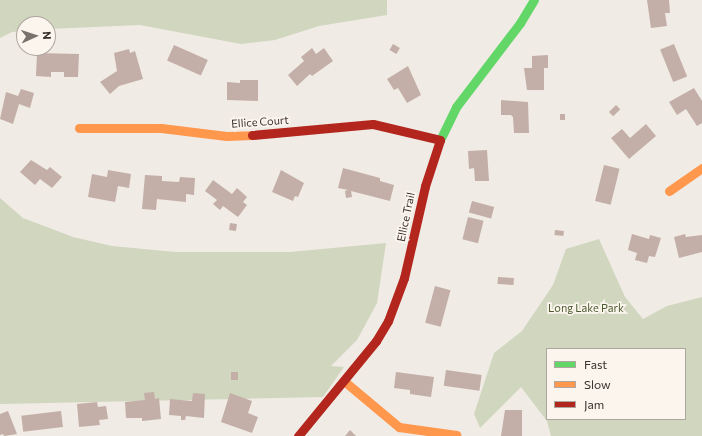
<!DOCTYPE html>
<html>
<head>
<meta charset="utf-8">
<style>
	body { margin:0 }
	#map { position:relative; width:702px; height:436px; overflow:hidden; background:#f0ebe5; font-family:Commissioner,sans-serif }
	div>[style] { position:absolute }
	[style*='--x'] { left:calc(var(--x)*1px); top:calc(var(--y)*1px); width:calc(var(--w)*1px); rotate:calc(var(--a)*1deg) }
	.green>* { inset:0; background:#d1d6bf }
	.building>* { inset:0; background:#c3afa7; transform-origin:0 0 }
	.fast>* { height:9px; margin:-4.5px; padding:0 4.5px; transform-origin:4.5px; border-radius:4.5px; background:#63d668 }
	.slow>* { height:9px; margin:-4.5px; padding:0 4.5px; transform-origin:4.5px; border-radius:4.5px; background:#ff974d }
	.jam>* { height:9px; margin:-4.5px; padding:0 4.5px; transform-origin:4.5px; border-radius:4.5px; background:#b3261e }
	span { translate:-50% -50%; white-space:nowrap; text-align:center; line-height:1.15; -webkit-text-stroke:3.5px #fbf5ee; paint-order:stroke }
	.street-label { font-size:11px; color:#3b302b }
	.park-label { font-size:11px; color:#4a5a2e }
	.legend { position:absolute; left:546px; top:348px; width:140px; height:72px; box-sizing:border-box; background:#fbf5ee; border:1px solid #aea6a0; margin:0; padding:5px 7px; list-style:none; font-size:12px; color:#3b302b }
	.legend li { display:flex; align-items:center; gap:8px; height:20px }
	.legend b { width:20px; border:1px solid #aea6a0 }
	.north { position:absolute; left:16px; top:16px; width:40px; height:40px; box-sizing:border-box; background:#fbf5ee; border:1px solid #aea6a0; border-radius:50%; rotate:87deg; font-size:11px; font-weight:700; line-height:16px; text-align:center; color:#3b302b }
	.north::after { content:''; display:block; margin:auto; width:14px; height:18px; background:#7a716c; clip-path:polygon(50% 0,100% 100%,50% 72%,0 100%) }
</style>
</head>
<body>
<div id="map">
	<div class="green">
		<i style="clip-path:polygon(0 0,387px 0,387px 15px,319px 26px,275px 40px,241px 44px,140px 25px,48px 29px,48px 24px,24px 24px,24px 31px,12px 32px,0 38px)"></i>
		<i style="clip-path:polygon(0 198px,23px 218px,73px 237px,112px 246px,175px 252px,290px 252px,386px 243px,377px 303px,357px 340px,331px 366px,344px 367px,323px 397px,0 404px)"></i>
		<i style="clip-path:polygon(evenodd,599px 239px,625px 297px,643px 319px,667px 306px,702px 297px,702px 436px,551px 436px,547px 421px,521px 387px,480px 428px,474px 414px,494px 353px,522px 331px,553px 285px,566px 249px,599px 239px,547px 349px,685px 349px,685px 419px,547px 419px,547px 349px)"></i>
	</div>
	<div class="building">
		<i style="clip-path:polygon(647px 0,669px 0,670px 13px,665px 13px,667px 26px,651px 28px)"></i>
		<i style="left:393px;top:44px;width:8px;height:7px;rotate:30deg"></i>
		<i style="left:674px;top:44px;width:35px;height:15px;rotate:68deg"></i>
		<i style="left:174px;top:45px;width:37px;height:17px;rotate:24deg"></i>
		<i style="clip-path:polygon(312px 48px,316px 54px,324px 48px,333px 61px,312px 76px,310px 74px,297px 86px,288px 75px,304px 61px,301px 57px)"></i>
		<i style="clip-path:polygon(129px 49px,130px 53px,135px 51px,143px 79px,119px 86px,110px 94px,100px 82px,117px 71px,114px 53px)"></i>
		<i style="clip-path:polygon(37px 53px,79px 54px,78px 77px,64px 77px,64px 72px,51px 72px,51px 77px,36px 76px)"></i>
		<i style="clip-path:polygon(548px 55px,548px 68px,544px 68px,544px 90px,527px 90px,524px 68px,532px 68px,532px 56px)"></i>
		<i style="clip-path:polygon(408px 66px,421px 95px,407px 103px,398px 88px,394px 90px,387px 79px)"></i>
		<i style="clip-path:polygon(240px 80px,258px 80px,258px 101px,227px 100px,227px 82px,240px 83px)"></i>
		<i style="clip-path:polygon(694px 88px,702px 101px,702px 123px,697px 126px,686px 109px,677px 115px,669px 102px)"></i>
		<i style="clip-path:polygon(21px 89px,34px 93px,30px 108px,19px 104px,13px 124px,0 119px,6px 92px,18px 96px)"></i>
		<i style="clip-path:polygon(501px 100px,528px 102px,529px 133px,514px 133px,513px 117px,511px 115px,501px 115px)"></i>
		<i style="left:616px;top:105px;width:6px;height:10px;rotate:45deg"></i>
		<i style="left:560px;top:114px;width:5px;height:6px"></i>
		<i style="clip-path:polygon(646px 124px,656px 136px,629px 159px,611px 138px,622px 129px,630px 138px)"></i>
		<i style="clip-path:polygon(487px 150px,489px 181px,475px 181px,474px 168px,469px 169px,468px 151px)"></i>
		<i style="clip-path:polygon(31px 160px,47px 170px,50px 167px,62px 177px,52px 188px,40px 179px,35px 185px,20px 172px)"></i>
		<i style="left:604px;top:165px;width:16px;height:37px;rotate:14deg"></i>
		<i style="clip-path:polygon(343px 168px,380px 178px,380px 181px,394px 185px,390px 201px,351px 191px,352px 197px,346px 198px,345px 191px,348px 190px,338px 188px)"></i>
		<i style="clip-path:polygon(108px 170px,131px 174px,129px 188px,118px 186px,115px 202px,88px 197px,92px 174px,107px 177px)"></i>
		<i style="clip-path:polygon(281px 170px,304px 183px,298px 197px,295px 196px,293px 201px,272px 192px)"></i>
		<i style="clip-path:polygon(145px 175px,162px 176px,162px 181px,179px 182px,180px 177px,195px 178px,194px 195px,186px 194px,186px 202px,157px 199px,156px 210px,142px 209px)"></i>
		<i style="clip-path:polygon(213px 180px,232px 194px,237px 188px,247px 197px,243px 202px,247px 205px,238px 217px,223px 206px,220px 210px,213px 204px,217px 200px,205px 191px)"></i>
		<i style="left:472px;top:201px;width:23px;height:12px;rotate:15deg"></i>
		<i style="left:468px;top:217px;width:16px;height:23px;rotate:14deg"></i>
		<i style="left:230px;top:223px;width:7px;height:7px;rotate:8deg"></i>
		<i style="left:555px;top:230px;width:9px;height:5px;rotate:6deg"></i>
		<i style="clip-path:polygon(632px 234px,649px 239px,650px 235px,661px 238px,655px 257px,649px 256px,647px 263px,635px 260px,637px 253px,628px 250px)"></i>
		<i style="clip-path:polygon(685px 234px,686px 237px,702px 235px,702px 252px,679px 258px,674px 237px)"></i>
		<i style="left:498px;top:277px;width:16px;height:7px;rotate:4deg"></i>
		<i style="left:435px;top:286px;width:16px;height:38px;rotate:15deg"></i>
		<i style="left:446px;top:370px;width:36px;height:16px;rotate:8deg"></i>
		<i style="left:238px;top:372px;width:8px;height:7px;rotate:90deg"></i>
		<i style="clip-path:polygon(396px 372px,434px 377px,431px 397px,410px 394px,410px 390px,394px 388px)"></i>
		<i style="clip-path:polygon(154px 392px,155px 399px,159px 398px,161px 419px,142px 421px,142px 418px,126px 418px,125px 402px,145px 400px,144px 393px)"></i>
		<i style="clip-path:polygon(193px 393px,205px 394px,204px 418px,186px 416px,185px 420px,181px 420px,181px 416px,169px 415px,170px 399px,192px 401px)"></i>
		<i style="clip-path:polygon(230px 393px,252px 401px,248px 413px,258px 417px,252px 433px,221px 422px)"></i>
		<i style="clip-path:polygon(97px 402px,98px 407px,106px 406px,108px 419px,99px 420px,100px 425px,79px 427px,77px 404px)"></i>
		<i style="clip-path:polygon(505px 410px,522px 410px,522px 436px,501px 436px)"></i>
		<i style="clip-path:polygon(8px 411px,17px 434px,4px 436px,3px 434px,0 435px,0 414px)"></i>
		<i style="left:61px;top:411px;width:16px;height:40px;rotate:83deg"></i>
		<i style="clip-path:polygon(350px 430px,356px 436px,345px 436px)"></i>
	</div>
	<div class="fast">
		<i style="--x:440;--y:140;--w:37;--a:-64"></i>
		<i style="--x:456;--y:107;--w:106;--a:-52.7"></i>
		<i style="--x:520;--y:23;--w:27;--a:-59"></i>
	</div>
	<div class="slow">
		<i style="--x:79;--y:128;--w:82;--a:0"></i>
		<i style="--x:161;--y:128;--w:66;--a:6.9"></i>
		<i style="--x:227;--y:136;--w:25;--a:-2"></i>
		<i style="--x:669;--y:191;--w:40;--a:-34.9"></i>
		<i style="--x:344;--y:381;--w:72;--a:39.9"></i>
		<i style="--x:399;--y:427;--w:58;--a:8"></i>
	</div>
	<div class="jam">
		<i style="--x:252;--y:135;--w:121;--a:-5.2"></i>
		<i style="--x:373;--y:124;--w:69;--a:13.4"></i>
		<i style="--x:298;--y:436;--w:123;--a:-50.6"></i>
		<i style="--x:376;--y:341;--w:23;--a:-59"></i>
		<i style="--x:388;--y:321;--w:46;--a:-69.6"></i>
		<i style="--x:404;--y:278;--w:94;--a:-77.1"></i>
		<i style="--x:425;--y:186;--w:48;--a:-71.9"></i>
	</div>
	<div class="street-label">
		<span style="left:260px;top:122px;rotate:-4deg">Ellice Court</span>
		<span style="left:406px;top:217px;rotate:-78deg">Ellice Trail</span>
	</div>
	<div class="park-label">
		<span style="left:586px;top:308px">Long Lake Park</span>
	</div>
	<ul class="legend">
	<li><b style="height:5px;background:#63d668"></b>Fast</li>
	<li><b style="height:5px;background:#ff974d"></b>Slow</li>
	<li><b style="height:5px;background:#b3261e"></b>Jam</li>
	</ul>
	<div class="north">N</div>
</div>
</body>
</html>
